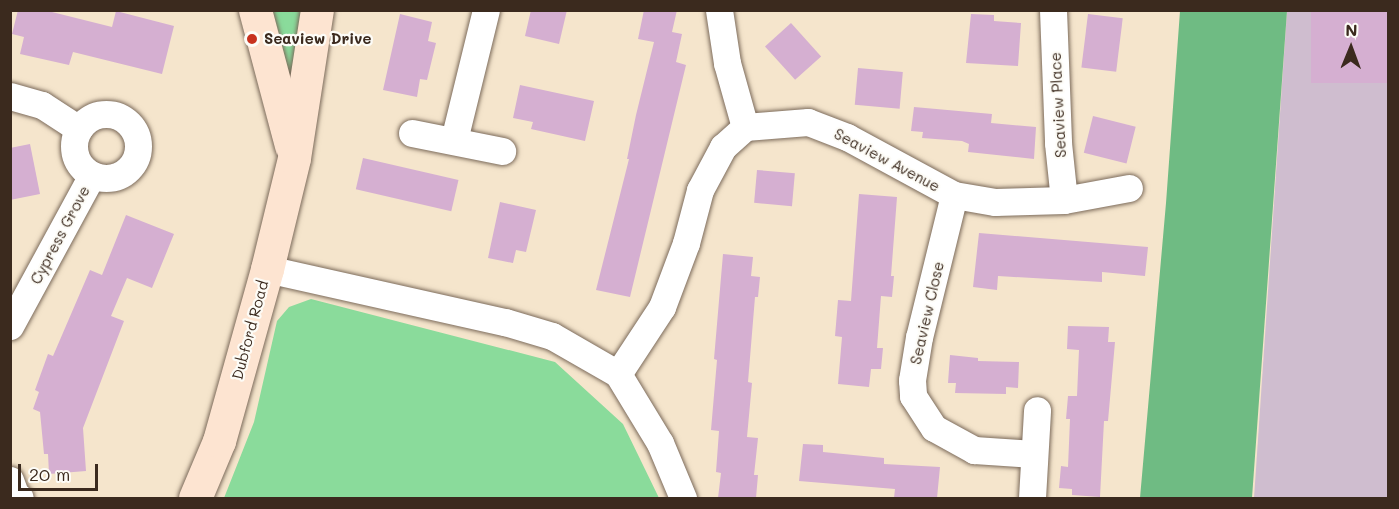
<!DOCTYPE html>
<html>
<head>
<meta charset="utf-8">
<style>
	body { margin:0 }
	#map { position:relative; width:1399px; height:509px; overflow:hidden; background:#f5e5cc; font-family:Mali,sans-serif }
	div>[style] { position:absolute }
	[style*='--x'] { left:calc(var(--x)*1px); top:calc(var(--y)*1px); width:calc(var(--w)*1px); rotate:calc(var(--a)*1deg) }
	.industrial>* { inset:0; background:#cfbdcf }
	.green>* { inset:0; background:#8adb9b }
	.forest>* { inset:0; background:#6fbb83 }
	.building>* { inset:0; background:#d5afd1; transform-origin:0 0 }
	.roads { filter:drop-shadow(0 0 2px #7c6b5b) drop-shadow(0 0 2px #7c6b5b) }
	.street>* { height:27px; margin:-13.5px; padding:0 13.5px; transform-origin:13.5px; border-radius:13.5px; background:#fff }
	.street>.ring { margin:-13.5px; padding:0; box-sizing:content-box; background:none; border:27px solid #fff; border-radius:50% }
	.secondary>* { height:33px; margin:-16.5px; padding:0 16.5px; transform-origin:16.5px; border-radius:16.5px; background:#fde4d1 }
	.dots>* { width:16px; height:16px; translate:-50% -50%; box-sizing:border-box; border:3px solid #fdfcf7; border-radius:50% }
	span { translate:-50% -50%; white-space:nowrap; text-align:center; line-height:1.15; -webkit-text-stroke:4.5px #fdfcf7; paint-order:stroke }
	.poi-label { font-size:15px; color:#3b2a1e; font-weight:700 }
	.left { translate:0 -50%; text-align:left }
	.street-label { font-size:15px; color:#3b2a1e }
	.frame { position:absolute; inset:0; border:12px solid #3b2a1e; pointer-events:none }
	.north { position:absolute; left:1321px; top:18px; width:60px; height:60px; -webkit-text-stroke:4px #fdfcf7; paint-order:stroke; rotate:1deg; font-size:16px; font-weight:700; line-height:24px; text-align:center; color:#3b2a1e }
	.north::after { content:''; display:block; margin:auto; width:21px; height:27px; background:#3b2a1e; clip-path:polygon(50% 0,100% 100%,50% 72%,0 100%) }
	.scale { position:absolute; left:18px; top:464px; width:80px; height:27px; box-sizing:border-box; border:3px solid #3b2a1e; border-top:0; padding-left:8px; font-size:18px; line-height:21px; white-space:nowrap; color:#3b2a1e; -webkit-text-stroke:4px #fdfcf7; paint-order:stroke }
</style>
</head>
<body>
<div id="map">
	<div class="industrial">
		<i style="clip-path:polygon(1287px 11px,1388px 11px,1388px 498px,1254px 498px)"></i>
	</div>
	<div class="green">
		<i style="clip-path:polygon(266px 11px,305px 11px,294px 74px,288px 79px)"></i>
		<i style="clip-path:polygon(311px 299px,555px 362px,623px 424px,659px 498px,224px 498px,254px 422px,277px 321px,289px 307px)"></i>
	</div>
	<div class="forest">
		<i style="clip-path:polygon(1180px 11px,1287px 11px,1252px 498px,1140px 498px,1166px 203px)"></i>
	</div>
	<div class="building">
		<i style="clip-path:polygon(18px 10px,44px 10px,112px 27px,116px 11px,174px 26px,162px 74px,73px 52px,69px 65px,20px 54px,24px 37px,12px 34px)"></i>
		<i style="clip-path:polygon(531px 10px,567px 10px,559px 44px,525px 36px)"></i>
		<i style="clip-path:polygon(644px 10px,677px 10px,672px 32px,682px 34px,676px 62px,686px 65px,630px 297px,596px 290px,629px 159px,627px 159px,636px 115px,654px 42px,638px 39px)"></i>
		<i style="left:1311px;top:10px;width:78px;height:73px"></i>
		<i style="clip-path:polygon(400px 14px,432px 22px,428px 41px,436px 43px,427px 80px,420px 79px,417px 97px,383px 90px)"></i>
		<i style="clip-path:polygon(971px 14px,994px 15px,994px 21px,1021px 23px,1018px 66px,966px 63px)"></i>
		<i style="left:1088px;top:14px;width:35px;height:54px;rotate:7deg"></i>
		<i style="left:791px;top:23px;width:45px;height:35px;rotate:48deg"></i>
		<i style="left:858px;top:68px;width:45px;height:37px;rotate:5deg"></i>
		<i style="clip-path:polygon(520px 85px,594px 101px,585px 141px,531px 129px,533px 122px,513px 118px)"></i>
		<i style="clip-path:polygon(914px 107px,992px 114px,991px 123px,1036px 127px,1034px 159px,968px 152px,969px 144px,962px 141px,922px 138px,923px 132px,911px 131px)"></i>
		<i style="left:1093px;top:116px;width:44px;height:38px;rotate:14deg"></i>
		<i style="clip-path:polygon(30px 144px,40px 194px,10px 200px,10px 148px)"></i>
		<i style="left:363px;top:158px;width:98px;height:32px;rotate:13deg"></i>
		<i style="left:757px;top:170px;width:38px;height:33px;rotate:5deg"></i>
		<i style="clip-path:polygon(859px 194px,897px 197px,891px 276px,894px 276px,892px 297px,881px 296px,877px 348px,883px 348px,881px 369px,871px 369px,869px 387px,838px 384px,842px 337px,835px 336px,838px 300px,851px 301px)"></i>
		<i style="clip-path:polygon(500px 202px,536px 210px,526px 252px,516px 250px,513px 263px,488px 258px)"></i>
		<i style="clip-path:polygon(126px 215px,174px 234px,152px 288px,127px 278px,111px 316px,124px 321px,83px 428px,86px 471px,49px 474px,48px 454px,44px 454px,40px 412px,33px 409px,39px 392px,35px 390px,48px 354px,53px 356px,90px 270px,102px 275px)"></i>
		<i style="clip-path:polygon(979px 233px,1148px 247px,1145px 276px,1102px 272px,1102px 282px,998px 276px,997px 290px,973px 287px)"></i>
		<i style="clip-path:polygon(723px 254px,753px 257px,751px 276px,760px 277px,758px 297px,755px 297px,748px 382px,752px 383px,747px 437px,758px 438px,754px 475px,758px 475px,756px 498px,718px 498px,721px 473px,716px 472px,719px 431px,711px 430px,717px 360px,714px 359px)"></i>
		<i style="clip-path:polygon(1068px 326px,1109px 327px,1108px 342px,1115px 342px,1108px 421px,1104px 421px,1100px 497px,1072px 495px,1072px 489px,1059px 488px,1061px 466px,1068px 467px,1070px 419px,1066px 419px,1068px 396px,1077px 396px,1079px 350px,1067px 349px)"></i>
		<i style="clip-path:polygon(950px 355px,978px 358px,978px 361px,1019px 362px,1018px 388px,1006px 387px,1006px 394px,955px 393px,956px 383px,948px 383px)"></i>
		<i style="clip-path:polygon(803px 444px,823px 445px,823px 452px,884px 458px,884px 464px,940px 467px,937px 498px,894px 498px,895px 489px,799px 481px)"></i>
	</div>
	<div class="roads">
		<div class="street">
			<i style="--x:719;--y:10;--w:54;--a:81.4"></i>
			<i style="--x:727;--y:63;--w:66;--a:74.3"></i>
			<i style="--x:1053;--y:10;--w:133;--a:87.8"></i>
			<i style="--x:1058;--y:143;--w:57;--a:84"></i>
			<i style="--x:10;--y:96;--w:33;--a:16"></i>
			<i style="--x:42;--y:105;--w:44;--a:33"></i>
			<i class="ring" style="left:74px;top:114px;width:37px;height:37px"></i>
			<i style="--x:412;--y:133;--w:92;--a:11.3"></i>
			<i style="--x:454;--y:140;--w:134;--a:-76.2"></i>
			<i style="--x:954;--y:195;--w:146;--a:103.8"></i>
			<i style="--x:919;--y:337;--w:44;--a:99.2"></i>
			<i style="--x:912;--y:380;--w:16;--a:86"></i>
			<i style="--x:913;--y:396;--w:38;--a:57"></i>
			<i style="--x:934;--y:428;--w:46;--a:28.8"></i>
			<i style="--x:974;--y:450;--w:60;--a:3.8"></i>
			<i style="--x:267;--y:269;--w:244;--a:12.6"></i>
			<i style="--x:505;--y:322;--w:49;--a:16.6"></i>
			<i style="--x:552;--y:336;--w:76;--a:29.9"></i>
			<i style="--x:618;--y:374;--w:81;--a:58.7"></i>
			<i style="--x:660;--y:443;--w:60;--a:67.3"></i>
			<i style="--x:10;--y:326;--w:172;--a:-61.5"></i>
			<i style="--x:618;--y:374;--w:80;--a:-56.7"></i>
			<i style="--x:662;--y:307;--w:68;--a:-69.4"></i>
			<i style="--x:686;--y:243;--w:55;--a:-75.2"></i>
			<i style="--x:700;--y:190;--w:49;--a:-61.9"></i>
			<i style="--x:723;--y:147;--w:30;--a:-42"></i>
			<i style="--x:745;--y:127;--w:63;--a:-4.5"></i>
			<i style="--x:808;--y:122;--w:42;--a:21"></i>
			<i style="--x:847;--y:137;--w:122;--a:28.5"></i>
			<i style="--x:954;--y:195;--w:42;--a:9.7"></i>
			<i style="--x:995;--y:202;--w:69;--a:-1.7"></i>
			<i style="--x:1064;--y:200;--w:66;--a:-10.5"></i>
			<i style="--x:10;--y:480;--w:15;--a:70"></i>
			<i style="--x:15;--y:494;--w:6;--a:39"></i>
			<i style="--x:1032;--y:498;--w:88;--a:-86.7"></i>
		</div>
		<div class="secondary">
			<i style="--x:255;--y:10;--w:140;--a:75.1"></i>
			<i style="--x:195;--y:498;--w:62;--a:-67.2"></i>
			<i style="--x:219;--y:441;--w:179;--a:-74.4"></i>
			<i style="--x:267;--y:269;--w:114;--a:-76.3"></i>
			<i style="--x:294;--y:158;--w:150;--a:-81.2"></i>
		</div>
	</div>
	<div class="dots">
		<i style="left:252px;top:39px;background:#c8321e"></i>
	</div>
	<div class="poi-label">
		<span class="left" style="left:264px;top:39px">Seaview Drive</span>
	</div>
	<div class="street-label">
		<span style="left:1058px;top:105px;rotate:-93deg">Seaview Place</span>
		<span style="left:887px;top:160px;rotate:28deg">Seaview Avenue</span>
		<span style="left:60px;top:235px;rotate:-62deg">Cypress Grove</span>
		<span style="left:927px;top:313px;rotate:-77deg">Seaview Close</span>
		<span style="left:250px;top:330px;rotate:-75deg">Dubford Road</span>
	</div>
	<div class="frame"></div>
	<div class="north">N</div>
	<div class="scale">20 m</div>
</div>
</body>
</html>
